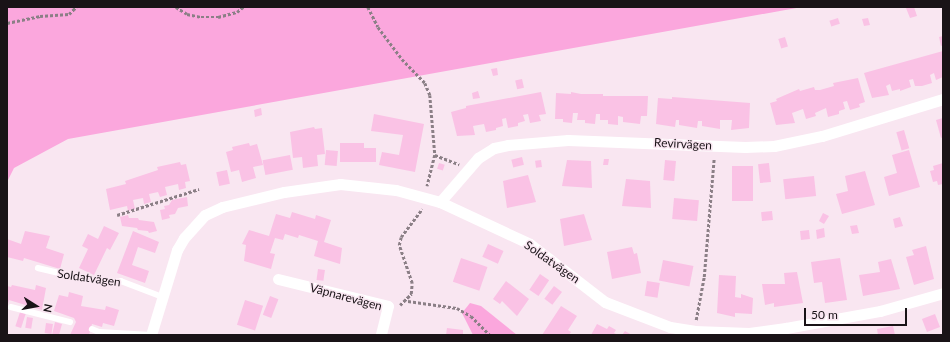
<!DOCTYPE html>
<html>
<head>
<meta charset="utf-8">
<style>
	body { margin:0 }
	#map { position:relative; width:950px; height:342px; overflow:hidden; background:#f9e6f1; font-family:Lato,sans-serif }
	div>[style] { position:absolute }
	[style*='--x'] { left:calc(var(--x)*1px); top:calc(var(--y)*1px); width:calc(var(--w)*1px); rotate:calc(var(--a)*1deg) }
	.green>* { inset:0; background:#fba7dd }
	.building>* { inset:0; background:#fac2e5; transform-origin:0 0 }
	.path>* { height:2.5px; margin-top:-1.25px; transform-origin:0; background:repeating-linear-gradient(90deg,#8b7f86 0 3px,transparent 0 5px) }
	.lane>* { height:5.5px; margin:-2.75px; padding:0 2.75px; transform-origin:2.75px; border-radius:2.75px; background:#fff }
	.street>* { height:11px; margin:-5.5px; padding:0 5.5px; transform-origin:5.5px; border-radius:5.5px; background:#fff }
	span { translate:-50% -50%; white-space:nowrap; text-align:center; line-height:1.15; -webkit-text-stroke:3px #f9e6f1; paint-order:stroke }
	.street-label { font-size:12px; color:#191317 }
	.frame { position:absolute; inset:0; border:8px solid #191317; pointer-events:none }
	.north { position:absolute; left:16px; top:286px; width:40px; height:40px; -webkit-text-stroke:3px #f9e6f1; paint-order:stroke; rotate:101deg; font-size:11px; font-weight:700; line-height:16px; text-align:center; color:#191317 }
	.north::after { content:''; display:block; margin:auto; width:14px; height:18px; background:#191317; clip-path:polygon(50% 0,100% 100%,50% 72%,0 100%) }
	.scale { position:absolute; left:804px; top:308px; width:103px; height:18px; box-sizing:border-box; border:2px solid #191317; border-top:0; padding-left:5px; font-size:12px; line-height:14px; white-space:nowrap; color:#191317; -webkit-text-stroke:3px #f9e6f1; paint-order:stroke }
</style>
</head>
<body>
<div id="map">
	<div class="green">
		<i style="clip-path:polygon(7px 7px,802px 7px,68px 139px,14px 168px,7px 182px)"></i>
		<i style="clip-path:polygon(470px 303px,481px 306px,517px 335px,473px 335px,462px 313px)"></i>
	</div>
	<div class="building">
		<i style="clip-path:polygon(914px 7px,917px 16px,910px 18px,906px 8px)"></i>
		<i style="left:838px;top:18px;width:6px;height:9px;rotate:72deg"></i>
		<i style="clip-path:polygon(868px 18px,870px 25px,864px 26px,862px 19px)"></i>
		<i style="clip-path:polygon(943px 36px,943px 45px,941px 46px,939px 37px)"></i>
		<i style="left:785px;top:37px;width:10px;height:7px;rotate:73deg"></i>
		<i style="clip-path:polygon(943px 51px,943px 77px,936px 80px,934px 73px,930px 75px,932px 83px,922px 86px,915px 86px,913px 79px,909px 80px,911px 87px,900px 91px,900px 89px,892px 91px,890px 84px,886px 86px,889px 95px,872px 98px,864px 73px)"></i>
		<i style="clip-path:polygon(497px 68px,498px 75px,493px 76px,491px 69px)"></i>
		<i style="clip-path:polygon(858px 78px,865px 102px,859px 104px,860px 107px,850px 110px,847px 101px,843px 102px,845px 109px,839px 111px,839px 114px,828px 117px,826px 108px,815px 113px,816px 116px,806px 119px,803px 109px,792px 113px,795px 123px,776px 125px,770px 103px,777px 101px,776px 99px,799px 89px,800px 91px,814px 87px,815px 90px,820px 90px,834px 86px,833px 83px)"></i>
		<i style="left:522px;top:79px;width:9px;height:7px;rotate:77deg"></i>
		<i style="clip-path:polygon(478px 91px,480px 98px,473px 99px,472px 93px)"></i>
		<i style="clip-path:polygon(541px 92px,546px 114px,539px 115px,541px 121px,530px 123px,528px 114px,523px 115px,525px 121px,518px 123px,518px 126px,508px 128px,506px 118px,502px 119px,503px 126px,496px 128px,496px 130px,486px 132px,484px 124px,473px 126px,475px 135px,457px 136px,451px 112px,466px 108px,466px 106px)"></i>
		<i style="clip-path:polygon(571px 92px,581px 94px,603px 94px,603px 96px,648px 96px,647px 116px,641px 116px,640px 124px,623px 122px,623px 117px,618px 116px,618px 125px,608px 124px,608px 120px,600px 120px,600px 114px,596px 114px,595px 124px,585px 123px,585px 120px,577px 120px,578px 113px,573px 113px,572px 123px,563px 122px,563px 119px,555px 119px,556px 93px,571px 94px)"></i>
		<i style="clip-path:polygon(672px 97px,750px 103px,749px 128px,731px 130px,732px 120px,720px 120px,720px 129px,702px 126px,702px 121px,698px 121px,697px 128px,679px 125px,679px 120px,676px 120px,675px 127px,656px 124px,658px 98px,672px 99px)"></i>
		<i style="clip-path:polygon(261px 108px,262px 115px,255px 117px,254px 110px)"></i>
		<i style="clip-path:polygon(374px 114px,424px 124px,415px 172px,379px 165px,382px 152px,399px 155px,403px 135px,371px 131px)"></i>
		<i style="clip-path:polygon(943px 118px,943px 137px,941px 138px,936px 120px)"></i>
		<i style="clip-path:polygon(314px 127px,315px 129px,322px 128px,325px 154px,317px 155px,318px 166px,303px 168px,302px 157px,293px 158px,290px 132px)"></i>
		<i style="left:904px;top:130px;width:19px;height:8px;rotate:74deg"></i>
		<i style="clip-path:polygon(249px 143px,250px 146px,257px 144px,263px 165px,253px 167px,256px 178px,242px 182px,239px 170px,231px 172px,226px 152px,233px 150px,232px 147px)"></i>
		<i style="clip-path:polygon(340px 143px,364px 143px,364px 148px,376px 148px,376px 162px,340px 162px)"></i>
		<i style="left:326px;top:150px;width:12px;height:15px;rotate:5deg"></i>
		<i style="clip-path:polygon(909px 150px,920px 187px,889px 196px,884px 177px,897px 173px,892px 155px)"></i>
		<i style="left:290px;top:155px;width:15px;height:28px;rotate:79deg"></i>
		<i style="left:522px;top:157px;width:8px;height:11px;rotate:76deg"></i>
		<i style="clip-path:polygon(604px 159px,609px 159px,608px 165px,603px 165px)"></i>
		<i style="left:541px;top:160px;width:7px;height:6px;rotate:82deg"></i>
		<i style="clip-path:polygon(567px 160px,591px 161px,592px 188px,562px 186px)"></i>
		<i style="left:665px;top:160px;width:11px;height:20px;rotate:5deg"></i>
		<i style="clip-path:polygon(180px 162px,181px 165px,186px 164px,190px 181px,185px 182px,186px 188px,179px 190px,178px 184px,165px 187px,167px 195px,160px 197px,158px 192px,149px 194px,151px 202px,144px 204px,143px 198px,133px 200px,135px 209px,128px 211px,127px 206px,110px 210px,106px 189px,126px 184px,125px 181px,158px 170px,157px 167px)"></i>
		<i style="left:439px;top:163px;width:6px;height:6px;rotate:18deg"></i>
		<i style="left:769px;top:163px;width:19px;height:11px;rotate:84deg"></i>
		<i style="clip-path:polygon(943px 163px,943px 184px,938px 185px,937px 181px,933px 182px,930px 171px,934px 170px,933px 166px)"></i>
		<i style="left:732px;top:166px;width:21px;height:35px"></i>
		<i style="left:227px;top:170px;width:14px;height:11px;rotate:78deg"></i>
		<i style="clip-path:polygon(865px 171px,875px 205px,842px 214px,836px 194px,848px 191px,845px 176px)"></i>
		<i style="clip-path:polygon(528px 175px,536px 202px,507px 208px,503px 181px)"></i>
		<i style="left:814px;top:176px;width:20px;height:31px;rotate:84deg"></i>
		<i style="clip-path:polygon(626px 179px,650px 181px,651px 208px,622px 206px)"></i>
		<i style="clip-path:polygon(187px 197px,188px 206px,178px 208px,175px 214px,169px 215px,170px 218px,162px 220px,160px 210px,165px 209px,164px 206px,169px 205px,172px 200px)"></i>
		<i style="left:674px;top:198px;width:25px;height:21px;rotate:5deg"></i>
		<i style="left:772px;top:211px;width:9px;height:11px;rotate:84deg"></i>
		<i style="clip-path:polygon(292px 212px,315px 219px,316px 215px,331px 220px,324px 242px,342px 248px,340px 264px,314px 256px,318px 241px,299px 235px,298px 238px,285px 234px,283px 240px,275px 238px,270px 253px,275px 254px,271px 269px,244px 261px,246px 245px,242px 244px,249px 230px,269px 236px,276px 214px,290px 218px)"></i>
		<i style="clip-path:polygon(823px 213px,829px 216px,824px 224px,819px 221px)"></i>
		<i style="clip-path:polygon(584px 214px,592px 240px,564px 246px,560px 219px)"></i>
		<i style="clip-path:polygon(128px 215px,129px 218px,138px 218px,139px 220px,154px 222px,157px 231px,149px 233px,148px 231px,138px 230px,137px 228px,122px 226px,120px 217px)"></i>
		<i style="clip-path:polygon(900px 217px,903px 226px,895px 228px,893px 219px)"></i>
		<i style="clip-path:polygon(857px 225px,859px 233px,852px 234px,850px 226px)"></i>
		<i style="clip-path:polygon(104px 226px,119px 233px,110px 250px,107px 248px,94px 275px,79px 268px,88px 249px,82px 246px,88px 234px,98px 239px)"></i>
		<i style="clip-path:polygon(824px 228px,825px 237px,817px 239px,816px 230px)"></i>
		<i style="left:809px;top:230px;width:9px;height:9px;rotate:84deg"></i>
		<i style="clip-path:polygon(25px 231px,50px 236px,46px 248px,64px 254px,60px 269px,24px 258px,23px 261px,7px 257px,7px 239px,21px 244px)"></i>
		<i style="clip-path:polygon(133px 231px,159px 242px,155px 253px,138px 247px,132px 265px,149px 271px,145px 283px,117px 273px)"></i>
		<i style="left:488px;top:244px;width:17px;height:14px;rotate:24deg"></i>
		<i style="clip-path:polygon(926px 246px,934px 279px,914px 285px,906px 257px,914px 255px,912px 250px)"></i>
		<i style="clip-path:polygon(632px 247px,634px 254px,637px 253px,641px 273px,612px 279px,607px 252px)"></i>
		<i style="left:461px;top:258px;width:28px;height:25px;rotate:19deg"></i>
		<i style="clip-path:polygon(840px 258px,847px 300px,825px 303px,822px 282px,814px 283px,811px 262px)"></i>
		<i style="clip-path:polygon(891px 259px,900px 289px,863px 296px,859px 275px,880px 272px,878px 262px)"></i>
		<i style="left:663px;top:260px;width:31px;height:21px;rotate:11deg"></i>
		<i style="left:318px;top:269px;width:7px;height:11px;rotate:8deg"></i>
		<i style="clip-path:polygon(797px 272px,803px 303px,774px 307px,774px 303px,765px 305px,762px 284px,785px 284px,784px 273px)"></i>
		<i style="left:540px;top:274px;width:11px;height:19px;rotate:34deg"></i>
		<i style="clip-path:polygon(719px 275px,736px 276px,735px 297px,741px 298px,741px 294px,753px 298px,752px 314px,735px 313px,735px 317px,717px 313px)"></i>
		<i style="clip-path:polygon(506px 281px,529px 299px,517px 316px,502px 301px,500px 304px,493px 299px)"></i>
		<i style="left:647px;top:281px;width:13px;height:15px;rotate:9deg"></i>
		<i style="clip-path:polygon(12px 285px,35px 290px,36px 285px,46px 288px,42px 310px,9px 300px,7px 307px,7px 286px,11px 287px)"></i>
		<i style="left:554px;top:286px;width:10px;height:16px;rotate:37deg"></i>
		<i style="clip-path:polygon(69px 292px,83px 296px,81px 306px,105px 310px,106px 306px,119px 310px,114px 326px,103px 323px,102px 327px,92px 324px,89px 335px,70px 335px,76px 322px,74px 318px,54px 311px,59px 295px,68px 297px)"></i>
		<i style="left:270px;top:296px;width:9px;height:20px;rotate:21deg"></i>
		<i style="left:245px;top:300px;width:19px;height:26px;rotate:18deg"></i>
		<i style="clip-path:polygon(561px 306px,577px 316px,568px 330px,571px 332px,569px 335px,542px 335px)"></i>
		<i style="left:20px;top:312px;width:6px;height:15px;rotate:18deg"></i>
		<i style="left:935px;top:314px;width:14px;height:14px;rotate:69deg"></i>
		<i style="left:27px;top:317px;width:6px;height:11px;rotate:9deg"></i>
		<i style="clip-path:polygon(55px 322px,62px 324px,59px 335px,52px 335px)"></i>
		<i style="left:46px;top:323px;width:7px;height:10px;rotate:8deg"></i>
		<i style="clip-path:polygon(597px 324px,607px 329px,609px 326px,616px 330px,614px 333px,618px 335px,591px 335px)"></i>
		<i style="clip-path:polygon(893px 326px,895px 335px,878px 335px,877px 329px)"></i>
		<i style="clip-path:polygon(447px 328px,463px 330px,463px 335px,446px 335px)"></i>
		<i style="clip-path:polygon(625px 331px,632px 335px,622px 335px)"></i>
	</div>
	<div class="path">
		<i style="--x:176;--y:7;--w:13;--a:32"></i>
		<i style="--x:187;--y:14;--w:14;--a:12"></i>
		<i style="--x:201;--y:17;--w:17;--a:0"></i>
		<i style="--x:218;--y:17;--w:20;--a:-15"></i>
		<i style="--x:237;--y:12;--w:8;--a:-40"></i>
		<i style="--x:368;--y:7;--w:22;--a:63"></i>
		<i style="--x:378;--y:27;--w:40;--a:53"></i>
		<i style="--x:402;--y:59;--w:33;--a:46"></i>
		<i style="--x:425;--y:83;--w:13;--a:67"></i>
		<i style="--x:430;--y:95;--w:60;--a:85.2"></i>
		<i style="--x:435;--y:155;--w:32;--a:104"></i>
		<i style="--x:7;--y:23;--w:34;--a:-12"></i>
		<i style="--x:40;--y:16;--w:29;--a:-4"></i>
		<i style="--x:69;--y:14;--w:10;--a:-45"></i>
		<i style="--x:435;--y:155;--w:26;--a:21"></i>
		<i style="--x:117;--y:215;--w:86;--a:-17.6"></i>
		<i style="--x:408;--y:301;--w:49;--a:8.1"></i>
		<i style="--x:457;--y:308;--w:16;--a:30"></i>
		<i style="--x:471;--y:316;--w:27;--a:45"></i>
		<i style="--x:400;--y:305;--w:16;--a:-45"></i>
		<i style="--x:411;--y:294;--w:11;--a:-85"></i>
		<i style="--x:412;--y:283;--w:40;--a:-108.9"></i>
		<i style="--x:399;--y:245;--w:8;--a:-76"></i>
		<i style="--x:401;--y:237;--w:35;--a:-53"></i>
		<i style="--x:696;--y:320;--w:44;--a:-79.5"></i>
		<i style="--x:704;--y:277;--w:119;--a:-85.2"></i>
	</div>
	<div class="lane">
		<i style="--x:38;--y:268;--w:52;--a:13.2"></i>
		<i style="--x:89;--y:280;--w:32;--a:2"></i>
		<i style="--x:121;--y:281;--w:45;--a:20.9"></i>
		<i style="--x:11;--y:307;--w:61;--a:14.3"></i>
		<i style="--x:92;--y:329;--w:8;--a:23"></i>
		<i style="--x:99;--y:332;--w:52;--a:3.3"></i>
	</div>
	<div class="street">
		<i style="--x:440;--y:202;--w:58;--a:-49.2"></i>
		<i style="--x:478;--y:158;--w:19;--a:-32"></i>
		<i style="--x:494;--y:148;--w:14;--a:-12"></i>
		<i style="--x:508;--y:145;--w:60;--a:-4.8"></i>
		<i style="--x:568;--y:140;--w:177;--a:2.3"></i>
		<i style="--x:745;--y:147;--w:29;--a:-2"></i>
		<i style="--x:774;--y:146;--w:49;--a:-11.8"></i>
		<i style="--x:822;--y:136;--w:127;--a:-17"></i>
		<i style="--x:278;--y:279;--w:113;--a:13.8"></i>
		<i style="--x:388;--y:306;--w:30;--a:104"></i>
		<i style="--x:151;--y:335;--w:89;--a:-73"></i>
		<i style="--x:177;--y:250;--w:14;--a:-60"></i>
		<i style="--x:184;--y:238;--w:31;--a:-48"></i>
		<i style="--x:205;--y:215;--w:19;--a:-25"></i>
		<i style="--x:222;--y:207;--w:64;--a:-13.6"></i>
		<i style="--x:284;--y:192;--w:57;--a:-8.1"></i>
		<i style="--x:340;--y:184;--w:56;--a:6.1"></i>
		<i style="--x:396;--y:190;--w:46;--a:15.3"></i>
		<i style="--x:440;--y:202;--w:99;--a:25"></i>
		<i style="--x:530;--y:244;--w:95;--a:37.7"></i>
		<i style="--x:605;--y:302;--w:70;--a:21"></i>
		<i style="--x:670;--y:327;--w:24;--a:9"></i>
		<i style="--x:694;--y:331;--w:55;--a:2.1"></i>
		<i style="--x:749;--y:333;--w:37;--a:-8"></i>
		<i style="--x:786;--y:328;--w:96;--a:-10.3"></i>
		<i style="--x:880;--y:311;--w:66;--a:-15.9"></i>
	</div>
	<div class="street-label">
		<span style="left:683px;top:144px;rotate:3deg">Revirvägen</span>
		<span style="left:552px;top:262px;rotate:35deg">Soldatvägen</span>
		<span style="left:89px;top:278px;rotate:8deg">Soldatvägen</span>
		<span style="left:346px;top:297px;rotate:15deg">Väpnarevägen</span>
	</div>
	<div class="frame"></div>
	<div class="north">N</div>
	<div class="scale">50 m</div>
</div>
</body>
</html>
